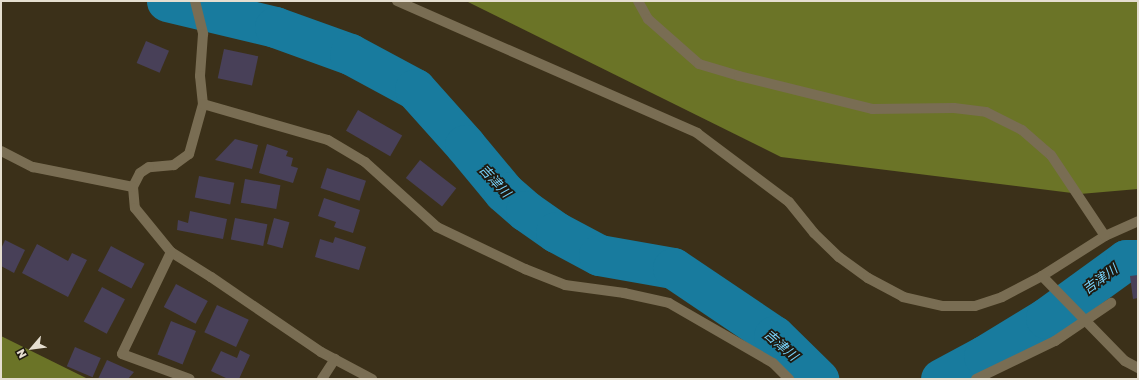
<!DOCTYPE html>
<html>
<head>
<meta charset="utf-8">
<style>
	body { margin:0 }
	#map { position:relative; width:1139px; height:380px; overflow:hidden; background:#3b3019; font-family:"Golos Text","Noto Sans JP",sans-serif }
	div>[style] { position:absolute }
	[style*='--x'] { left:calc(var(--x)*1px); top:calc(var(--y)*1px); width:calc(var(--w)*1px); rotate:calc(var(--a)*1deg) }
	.forest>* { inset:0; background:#6b7427 }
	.river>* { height:41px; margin:-20.5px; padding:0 20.5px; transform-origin:20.5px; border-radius:20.5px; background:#187b9e }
	.building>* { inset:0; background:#484058; transform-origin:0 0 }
	.minor>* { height:10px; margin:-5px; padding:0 5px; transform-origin:5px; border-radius:5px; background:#796d53 }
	span { translate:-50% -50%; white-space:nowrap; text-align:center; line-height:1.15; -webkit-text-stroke:3.5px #1e190f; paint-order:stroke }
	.water-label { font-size:13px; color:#79d4fc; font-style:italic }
	.frame { position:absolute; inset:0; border:2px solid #e5ded0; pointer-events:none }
	.north { position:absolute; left:12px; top:328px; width:40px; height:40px; -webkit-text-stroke:3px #1e190f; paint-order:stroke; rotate:242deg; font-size:11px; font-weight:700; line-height:16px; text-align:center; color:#e5ded0 }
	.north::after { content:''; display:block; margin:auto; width:14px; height:18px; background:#e5ded0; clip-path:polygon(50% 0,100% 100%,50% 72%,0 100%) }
</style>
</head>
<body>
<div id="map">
	<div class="forest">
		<i style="clip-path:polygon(466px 1px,1138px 1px,1138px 189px,1080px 194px,781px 157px)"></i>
		<i style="clip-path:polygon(1px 336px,88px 379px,1px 379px)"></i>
	</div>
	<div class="river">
		<i style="--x:167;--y:1;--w:111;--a:13.5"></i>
		<i style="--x:275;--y:27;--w:80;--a:19.8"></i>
		<i style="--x:350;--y:54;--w:74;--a:28.3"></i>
		<i style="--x:415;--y:89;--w:75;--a:48.2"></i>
		<i style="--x:465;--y:145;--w:61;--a:50.3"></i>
		<i style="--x:504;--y:192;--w:29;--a:41"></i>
		<i style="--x:526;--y:211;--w:37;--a:35"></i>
		<i style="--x:556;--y:232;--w:49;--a:28.1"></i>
		<i style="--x:599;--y:255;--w:75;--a:10"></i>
		<i style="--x:673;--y:268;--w:122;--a:34"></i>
		<i style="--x:774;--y:336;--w:62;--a:44.3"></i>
		<i style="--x:941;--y:379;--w:49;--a:-28.1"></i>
		<i style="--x:984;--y:356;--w:73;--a:-31.5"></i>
		<i style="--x:1046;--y:318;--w:99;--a:-35.9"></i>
		<i style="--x:1126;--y:260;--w:12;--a:0"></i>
	</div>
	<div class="building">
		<i style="left:146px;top:41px;width:25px;height:24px;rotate:23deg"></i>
		<i style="left:224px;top:49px;width:35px;height:30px;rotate:12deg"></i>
		<i style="left:358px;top:110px;width:51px;height:24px;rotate:30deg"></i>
		<i style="clip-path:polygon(235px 139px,258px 145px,252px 169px,215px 160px)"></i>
		<i style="clip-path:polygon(267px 144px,288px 151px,286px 156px,293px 158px,291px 166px,298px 168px,293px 183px,259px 173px)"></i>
		<i style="left:420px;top:160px;width:46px;height:23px;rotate:38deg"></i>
		<i style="left:327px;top:168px;width:41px;height:21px;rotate:18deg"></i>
		<i style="left:199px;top:176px;width:36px;height:22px;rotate:11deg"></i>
		<i style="left:245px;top:179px;width:36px;height:24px;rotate:10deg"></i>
		<i style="clip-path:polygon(324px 198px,360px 210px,353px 233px,334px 227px,336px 222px,318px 216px)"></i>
		<i style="clip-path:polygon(190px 211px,227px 219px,223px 239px,177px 230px,178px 220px,188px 223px)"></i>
		<i style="left:235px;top:218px;width:33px;height:22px;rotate:11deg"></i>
		<i style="left:274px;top:218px;width:16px;height:27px;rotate:15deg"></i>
		<i style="clip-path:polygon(335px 237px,366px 247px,359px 270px,315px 257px,320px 239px,333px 243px)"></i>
		<i style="clip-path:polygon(5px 240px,25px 250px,14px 273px,1px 266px,1px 249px)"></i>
		<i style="clip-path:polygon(37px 244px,68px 261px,72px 253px,87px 260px,68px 297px,22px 273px)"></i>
		<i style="left:111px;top:246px;width:38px;height:28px;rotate:28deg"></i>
		<i style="clip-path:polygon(1138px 275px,1138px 298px,1133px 299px,1130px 276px)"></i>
		<i style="left:176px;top:284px;width:36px;height:26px;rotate:28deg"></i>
		<i style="left:102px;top:287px;width:26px;height:39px;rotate:28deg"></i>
		<i style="left:217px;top:305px;width:35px;height:30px;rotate:25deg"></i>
		<i style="left:171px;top:321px;width:27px;height:36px;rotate:22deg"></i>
		<i style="left:75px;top:347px;width:28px;height:21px;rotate:23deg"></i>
		<i style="clip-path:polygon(240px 350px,250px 355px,239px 379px,228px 379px,211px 371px,221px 351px,237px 358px)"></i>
		<i style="clip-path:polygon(107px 360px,134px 372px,128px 379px,98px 379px)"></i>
	</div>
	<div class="minor">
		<i style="--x:195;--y:1;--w:34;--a:76"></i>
		<i style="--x:203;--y:34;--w:42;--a:94.1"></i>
		<i style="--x:200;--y:76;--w:28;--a:84"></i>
		<i style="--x:203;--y:104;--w:52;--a:105.6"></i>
		<i style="--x:189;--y:154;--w:19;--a:144"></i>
		<i style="--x:174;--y:165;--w:25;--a:175"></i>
		<i style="--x:149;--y:167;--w:11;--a:146"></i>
		<i style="--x:140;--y:173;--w:16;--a:117"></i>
		<i style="--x:133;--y:187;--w:21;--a:85"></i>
		<i style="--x:135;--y:208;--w:57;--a:50.7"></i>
		<i style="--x:171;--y:252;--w:47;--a:32"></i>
		<i style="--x:211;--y:277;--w:133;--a:34.3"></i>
		<i style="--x:321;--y:352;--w:58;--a:27.9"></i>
		<i style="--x:397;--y:1;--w:328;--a:23.7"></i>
		<i style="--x:697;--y:133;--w:115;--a:36.9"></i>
		<i style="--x:789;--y:202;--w:40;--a:51"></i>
		<i style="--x:814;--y:233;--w:35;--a:44"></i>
		<i style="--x:839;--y:257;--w:36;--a:36"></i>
		<i style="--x:868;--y:278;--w:40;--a:28"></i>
		<i style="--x:903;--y:297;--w:41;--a:12.7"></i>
		<i style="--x:943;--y:306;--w:32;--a:0"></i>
		<i style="--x:975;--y:306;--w:28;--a:-18"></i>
		<i style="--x:1002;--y:297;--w:45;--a:-27.7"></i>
		<i style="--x:1042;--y:276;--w:75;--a:-32.4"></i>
		<i style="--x:1105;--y:236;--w:36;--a:-24"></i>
		<i style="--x:638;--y:1;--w:21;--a:61"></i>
		<i style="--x:648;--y:19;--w:68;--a:41.4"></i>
		<i style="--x:699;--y:64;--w:42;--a:16.7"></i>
		<i style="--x:739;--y:76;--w:137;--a:13.9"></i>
		<i style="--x:872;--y:109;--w:82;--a:-0.7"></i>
		<i style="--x:954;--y:108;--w:32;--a:7"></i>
		<i style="--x:986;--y:112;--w:40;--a:26.6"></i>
		<i style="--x:1022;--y:130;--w:38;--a:41"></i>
		<i style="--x:1051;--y:155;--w:97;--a:56.3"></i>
		<i style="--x:203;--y:104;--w:130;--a:16.1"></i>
		<i style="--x:328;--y:140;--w:43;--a:30.7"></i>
		<i style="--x:365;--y:162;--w:97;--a:42.1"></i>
		<i style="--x:437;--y:227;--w:98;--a:25.5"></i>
		<i style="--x:525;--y:269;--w:43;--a:21.8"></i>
		<i style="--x:565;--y:285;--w:60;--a:7.7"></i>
		<i style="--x:624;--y:293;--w:46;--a:12.5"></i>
		<i style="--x:669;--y:303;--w:120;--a:30"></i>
		<i style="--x:773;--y:363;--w:23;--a:45"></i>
		<i style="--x:1;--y:151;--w:36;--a:27"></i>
		<i style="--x:33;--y:167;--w:102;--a:11.3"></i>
		<i style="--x:171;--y:252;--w:113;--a:115.7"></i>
		<i style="--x:122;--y:354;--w:72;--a:20.2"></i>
		<i style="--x:1042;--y:276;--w:119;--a:45.7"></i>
		<i style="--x:1125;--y:361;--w:15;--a:28"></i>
		<i style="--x:322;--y:379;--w:24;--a:-57"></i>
		<i style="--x:976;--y:379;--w:88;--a:-25.7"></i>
		<i style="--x:1055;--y:341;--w:68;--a:-34.2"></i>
	</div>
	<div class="water-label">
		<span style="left:495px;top:181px;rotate:47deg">吉津川</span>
		<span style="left:1100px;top:279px;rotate:-36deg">吉津川</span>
		<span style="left:781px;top:345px;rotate:41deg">吉津川</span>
	</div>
	<div class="frame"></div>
	<div class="north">N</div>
</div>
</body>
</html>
